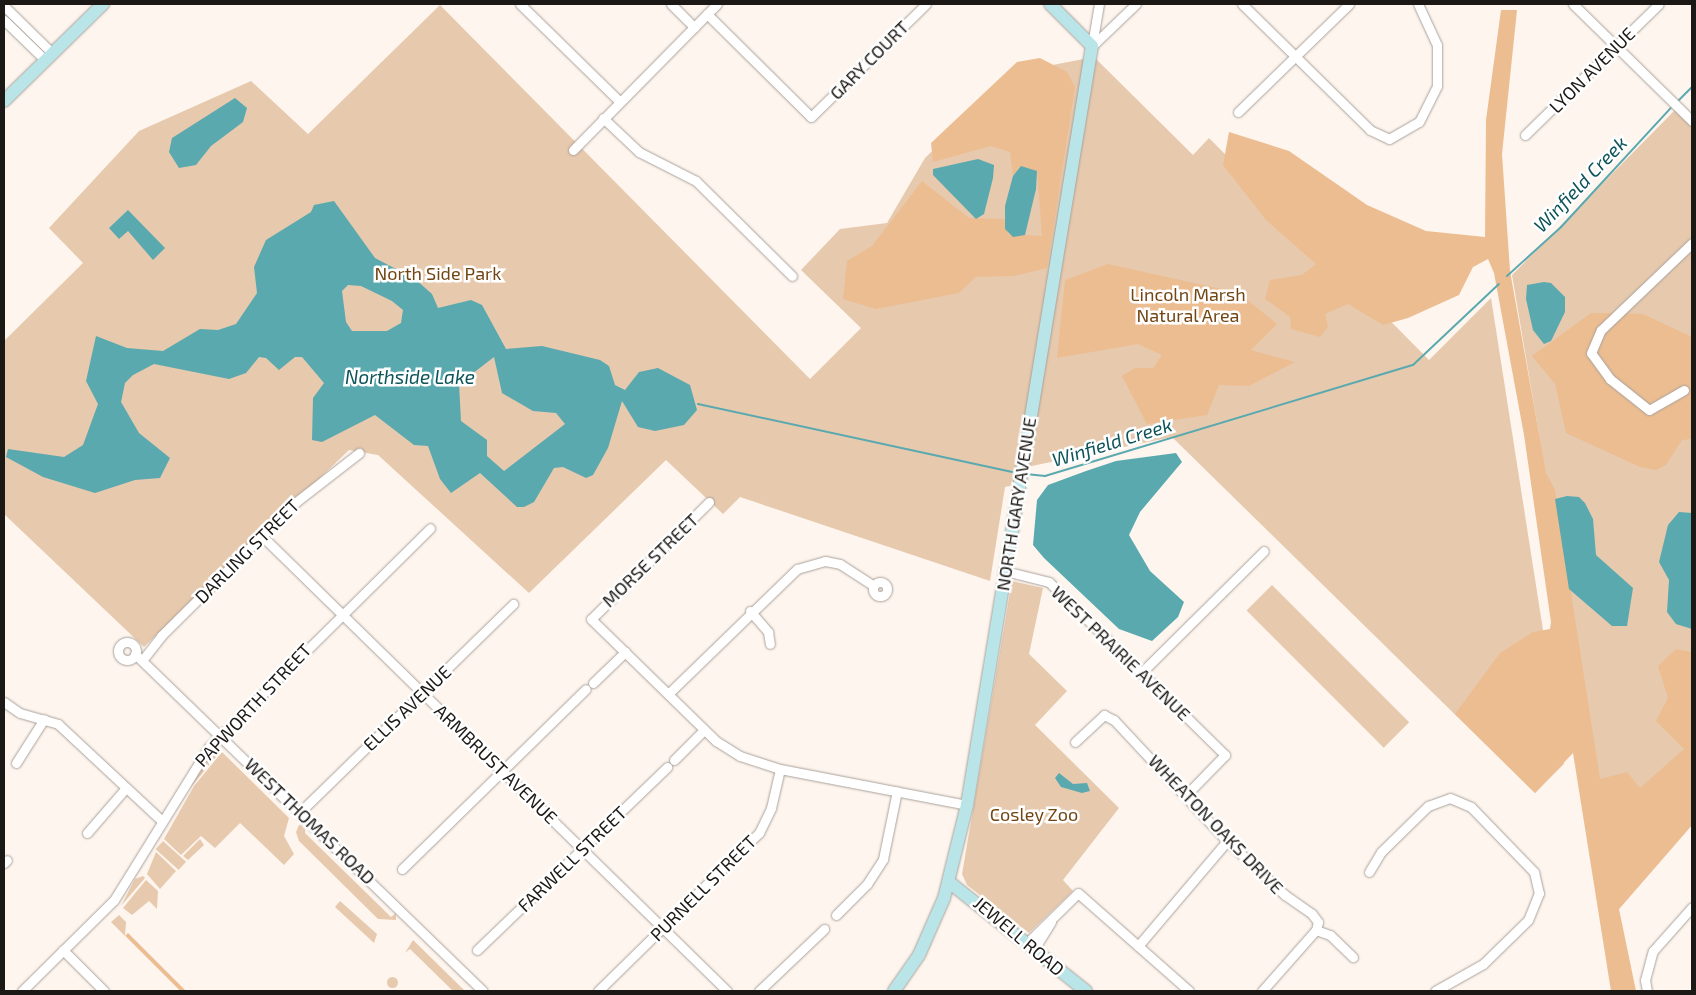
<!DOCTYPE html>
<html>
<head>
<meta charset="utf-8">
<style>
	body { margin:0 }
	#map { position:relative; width:1696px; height:995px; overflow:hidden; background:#fdf5ee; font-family:"Exo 2",sans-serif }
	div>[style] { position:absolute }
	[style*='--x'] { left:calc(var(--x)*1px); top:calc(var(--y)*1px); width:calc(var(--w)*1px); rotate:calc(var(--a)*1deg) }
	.green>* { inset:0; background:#e7c9ae; transform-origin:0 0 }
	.round { border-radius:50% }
	.forest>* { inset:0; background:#ecbd91; transform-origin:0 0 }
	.water>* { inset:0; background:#59a9af }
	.stream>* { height:2px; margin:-1px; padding:0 1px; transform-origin:1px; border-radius:1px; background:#59a9af }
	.roads { filter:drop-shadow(0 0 1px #aaa29b) drop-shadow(0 0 1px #aaa29b) }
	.street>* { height:9px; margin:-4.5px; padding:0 4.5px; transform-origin:4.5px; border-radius:4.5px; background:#fff }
	.street>.ring { margin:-4.5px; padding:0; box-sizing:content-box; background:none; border:9px solid #fff; border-radius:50% }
	.secondary>* { height:12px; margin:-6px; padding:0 6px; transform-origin:6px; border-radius:6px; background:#b9e5e8 }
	span { translate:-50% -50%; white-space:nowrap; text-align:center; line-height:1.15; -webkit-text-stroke:5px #fff; paint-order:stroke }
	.street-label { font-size:18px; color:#1b1815 }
	.park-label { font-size:18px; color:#724513 }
	.water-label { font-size:19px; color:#0c5459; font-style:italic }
	.frame { position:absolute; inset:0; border:5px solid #1b1815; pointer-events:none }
</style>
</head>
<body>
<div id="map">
	<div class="green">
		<i style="clip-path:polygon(440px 5px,810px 379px,861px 328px,801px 270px,840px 229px,887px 223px,925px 158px,997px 88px,1037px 68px,1094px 57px,1193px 155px,1209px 138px,1429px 360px,1491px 298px,1564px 764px,1535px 793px,1172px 437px,1022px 468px,1019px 484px,1005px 487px,990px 581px,740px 497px,723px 514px,666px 460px,529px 593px,378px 455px,349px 450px,144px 647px,4px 514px,4px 341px,83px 263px,49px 228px,139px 131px,251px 81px,308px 134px)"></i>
		<i style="clip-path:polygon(1678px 107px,1692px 121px,1692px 825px,1619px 909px,1512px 275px)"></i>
		<i style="clip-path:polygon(1012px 581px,1043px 588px,1029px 654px,1067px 691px,1035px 725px,1119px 808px,1063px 880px,1073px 891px,1029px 933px,967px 885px,962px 874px)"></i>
		<i style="left:1272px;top:585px;width:194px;height:36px;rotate:45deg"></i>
		<i style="clip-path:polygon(217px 748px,221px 751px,190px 788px,211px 752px)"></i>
		<i style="clip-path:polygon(222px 752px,289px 818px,284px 836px,294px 854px,284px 865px,240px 823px,215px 848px,201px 836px,181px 855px,164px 839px,194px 786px)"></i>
		<i style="clip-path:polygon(299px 825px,306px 826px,305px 833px,391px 917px,396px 913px,396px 920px,378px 919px,299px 841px,296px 832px)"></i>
		<i style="clip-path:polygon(200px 839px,204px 845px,188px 860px,183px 856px)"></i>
		<i style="left:163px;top:841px;width:31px;height:11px;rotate:42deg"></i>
		<i style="clip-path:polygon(156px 852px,176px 871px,160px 889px,147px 874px)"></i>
		<i style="clip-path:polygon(143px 876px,145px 878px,121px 906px,135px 879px)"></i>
		<i style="clip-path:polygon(146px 880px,158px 891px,157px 909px,149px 901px,132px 915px,123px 908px)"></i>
		<i style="clip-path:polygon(340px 901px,377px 934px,374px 943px,335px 907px)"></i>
		<i style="clip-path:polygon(119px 915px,126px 922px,125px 936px,111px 922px)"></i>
		<i style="clip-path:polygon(413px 940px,465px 991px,453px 991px,410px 949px,405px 953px)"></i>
		<i class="round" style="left:386.5px;top:976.5px;width:11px;height:11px"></i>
	</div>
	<div class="forest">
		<i style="clip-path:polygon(1501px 10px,1517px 10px,1502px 154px,1510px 271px,1546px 473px,1555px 490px,1600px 779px,1627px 772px,1640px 788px,1684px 749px,1656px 721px,1668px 698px,1658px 666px,1676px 649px,1692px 652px,1692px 825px,1619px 909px,1636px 991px,1611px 991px,1573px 753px,1535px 793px,1455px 714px,1500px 653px,1533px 632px,1550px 629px,1551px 622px,1524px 435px,1494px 273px,1488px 259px,1473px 267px,1459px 295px,1408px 318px,1383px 325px,1348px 304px,1325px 314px,1328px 327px,1320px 337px,1291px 329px,1290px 317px,1265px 299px,1270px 280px,1302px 275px,1316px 264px,1266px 220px,1223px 165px,1229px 132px,1289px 151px,1367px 205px,1426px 231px,1485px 237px,1486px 120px)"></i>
		<i style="clip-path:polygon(1040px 58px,1067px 72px,1075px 87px,1047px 268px,1014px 276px,976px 277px,959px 293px,876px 309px,843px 299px,847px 261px,872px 246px,922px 181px,969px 218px,1004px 219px,1008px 234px,1042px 236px,1037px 171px,1021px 166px,1013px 176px,1010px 152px,991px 146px,933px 162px,931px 143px,1017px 62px)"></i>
		<i style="clip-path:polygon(1108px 264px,1239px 293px,1277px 324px,1251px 350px,1295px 362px,1249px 386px,1219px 385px,1207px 415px,1147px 424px,1122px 376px,1135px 368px,1153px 368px,1162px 355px,1138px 344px,1057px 358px,1065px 280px)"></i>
		<i style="clip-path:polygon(1591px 313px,1643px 314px,1692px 337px,1692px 439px,1682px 440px,1666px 465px,1656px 470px,1640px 467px,1566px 433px,1555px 384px,1532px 356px)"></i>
		<i style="left:128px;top:933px;width:82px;height:4px;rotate:45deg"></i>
	</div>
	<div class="water">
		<i style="clip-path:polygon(235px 98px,247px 108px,243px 122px,211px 146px,196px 165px,179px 168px,169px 152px,172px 138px)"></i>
		<i style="clip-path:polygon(978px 159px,994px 165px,993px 178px,984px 214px,976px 219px,933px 175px,933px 169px)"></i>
		<i style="clip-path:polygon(1021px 166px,1037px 171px,1036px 189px,1025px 235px,1013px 237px,1005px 229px,1005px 206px,1013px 176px)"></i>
		<i style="clip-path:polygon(evenodd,334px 201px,375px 258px,415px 279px,432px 294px,438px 308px,471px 300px,482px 305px,506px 349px,542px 346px,600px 360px,609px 366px,615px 385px,625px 390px,639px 372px,658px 368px,690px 385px,697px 410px,684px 425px,655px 431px,638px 427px,622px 401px,608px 448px,593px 475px,586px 478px,563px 467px,554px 468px,534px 502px,524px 507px,517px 507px,480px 473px,451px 493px,440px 479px,428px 446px,414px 445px,375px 415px,322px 442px,312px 440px,313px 398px,324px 383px,302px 357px,295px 357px,279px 370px,266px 358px,259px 357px,246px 373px,229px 379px,154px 364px,133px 375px,125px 383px,121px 402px,139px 433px,170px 458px,160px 478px,135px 480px,95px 493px,43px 477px,6px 457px,8px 449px,64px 457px,83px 445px,98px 404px,86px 381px,96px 336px,127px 348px,163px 351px,200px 329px,218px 330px,236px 324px,257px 293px,254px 267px,266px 240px,311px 212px,314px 205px,334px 201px,348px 285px,361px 286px,392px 301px,403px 310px,401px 323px,387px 331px,352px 331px,346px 322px,342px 291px,348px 285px,334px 201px,494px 357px,502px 393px,533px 411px,556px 413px,565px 424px,504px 471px,487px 456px,487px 440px,461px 421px,459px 384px,494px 357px)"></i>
		<i style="clip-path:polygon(128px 210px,165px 248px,153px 260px,128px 231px,119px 239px,109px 228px)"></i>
		<i style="clip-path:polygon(1544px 282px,1551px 283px,1565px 297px,1565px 312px,1551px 341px,1544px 344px,1533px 330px,1526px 299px,1527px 285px)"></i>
		<i style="clip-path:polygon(1176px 453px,1182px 462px,1140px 512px,1129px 535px,1150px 571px,1184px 602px,1178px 617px,1152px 641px,1119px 629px,1044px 558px,1033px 545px,1037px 500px,1048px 485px,1086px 471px,1116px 461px)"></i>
		<i style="clip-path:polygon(1567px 496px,1579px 497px,1585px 503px,1593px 519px,1596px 555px,1633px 588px,1627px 626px,1612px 626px,1569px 589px,1555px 499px)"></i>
		<i style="clip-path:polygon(1679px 512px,1692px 513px,1692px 629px,1676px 624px,1667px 612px,1669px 580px,1659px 562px,1668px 525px)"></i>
		<i style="clip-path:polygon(1059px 773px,1073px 784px,1087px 783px,1090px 791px,1082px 793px,1061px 787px,1055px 778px)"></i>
	</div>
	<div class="stream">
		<i style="--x:1679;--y:100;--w:18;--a:-45"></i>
		<i style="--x:1507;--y:276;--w:73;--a:-42.2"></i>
		<i style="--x:1561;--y:227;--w:162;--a:-47.3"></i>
		<i style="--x:698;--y:404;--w:325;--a:12.2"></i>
		<i style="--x:1026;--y:474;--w:19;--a:6"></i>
		<i style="--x:1045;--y:476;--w:384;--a:-16.8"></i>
		<i style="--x:1413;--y:365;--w:118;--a:-43.3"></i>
	</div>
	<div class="roads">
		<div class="street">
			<i style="--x:520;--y:4;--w:139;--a:44.4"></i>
			<i style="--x:671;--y:4;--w:33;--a:45"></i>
			<i style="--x:1242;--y:4;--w:180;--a:44.5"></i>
			<i style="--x:1370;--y:130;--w:21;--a:25"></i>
			<i style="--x:1389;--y:139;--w:34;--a:-30"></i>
			<i style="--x:1419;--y:122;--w:40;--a:-63.4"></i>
			<i style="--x:1437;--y:86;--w:41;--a:-90"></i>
			<i style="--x:1437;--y:45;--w:45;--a:-114.9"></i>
			<i style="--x:1573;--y:4;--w:167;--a:44.5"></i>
			<i style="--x:4;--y:6;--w:67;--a:44.4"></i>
			<i style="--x:707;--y:14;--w:146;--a:44.7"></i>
			<i style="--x:811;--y:117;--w:161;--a:-44.5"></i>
			<i style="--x:4;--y:20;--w:57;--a:44.3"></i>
			<i style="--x:1092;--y:45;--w:42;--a:-80.3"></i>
			<i style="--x:1092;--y:46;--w:61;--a:-43.7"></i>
			<i style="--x:1238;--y:112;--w:155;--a:-44.2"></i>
			<i style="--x:603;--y:118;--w:50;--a:43.4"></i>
			<i style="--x:639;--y:152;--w:64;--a:27"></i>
			<i style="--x:696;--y:181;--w:135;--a:44.7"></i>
			<i style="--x:1525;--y:135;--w:187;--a:-44.4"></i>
			<i style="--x:573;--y:150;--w:205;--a:-45.4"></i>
			<i style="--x:1684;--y:390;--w:40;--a:150.3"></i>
			<i style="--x:1649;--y:410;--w:50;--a:-141.5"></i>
			<i style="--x:1610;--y:379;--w:32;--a:-126"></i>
			<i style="--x:1591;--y:353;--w:25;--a:-67"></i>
			<i style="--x:1601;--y:330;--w:126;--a:-43.7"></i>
			<i style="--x:709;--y:502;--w:166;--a:135.2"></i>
			<i style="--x:591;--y:619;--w:175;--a:44.3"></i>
			<i style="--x:716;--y:741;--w:28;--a:32"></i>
			<i style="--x:740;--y:756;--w:42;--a:18"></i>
			<i style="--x:780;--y:769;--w:190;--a:10.9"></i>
			<i style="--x:264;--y:538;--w:648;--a:44.37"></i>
			<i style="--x:1005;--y:571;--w:45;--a:14"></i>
			<i style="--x:1049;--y:582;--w:247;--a:44.5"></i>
			<i style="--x:1225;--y:755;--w:54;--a:134.3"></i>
			<i class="ring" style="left:873px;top:582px;width:5px;height:5px"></i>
			<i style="--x:750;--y:611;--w:28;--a:49"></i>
			<i style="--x:768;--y:632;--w:12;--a:81"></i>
			<i class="ring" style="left:118px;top:642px;width:9px;height:9px"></i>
			<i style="--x:135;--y:654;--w:484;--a:44.1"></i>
			<i style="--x:144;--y:658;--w:28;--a:-52"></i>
			<i style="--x:161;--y:636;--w:190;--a:-44.8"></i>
			<i style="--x:296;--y:502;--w:80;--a:-37.9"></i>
			<i style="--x:1141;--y:673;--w:173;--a:-44.8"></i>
			<i style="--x:593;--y:683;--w:45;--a:-44.1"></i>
			<i style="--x:668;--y:694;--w:180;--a:-44.1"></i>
			<i style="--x:797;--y:569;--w:29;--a:-16"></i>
			<i style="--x:825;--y:561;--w:15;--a:11"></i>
			<i style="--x:840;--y:564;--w:40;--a:32.9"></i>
			<i style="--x:4;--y:702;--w:19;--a:35"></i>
			<i style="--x:20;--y:713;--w:40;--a:16"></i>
			<i style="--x:58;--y:724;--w:142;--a:43"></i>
			<i style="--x:1075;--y:742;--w:40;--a:-43"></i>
			<i style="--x:1104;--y:715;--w:11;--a:27"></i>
			<i style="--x:1114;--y:720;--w:166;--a:47"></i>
			<i style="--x:1227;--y:841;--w:79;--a:43"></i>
			<i style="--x:1285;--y:895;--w:33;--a:35"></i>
			<i style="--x:1312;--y:914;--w:10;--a:53"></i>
			<i style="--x:1318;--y:922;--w:8;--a:104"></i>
			<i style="--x:1316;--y:930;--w:15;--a:20"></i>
			<i style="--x:1330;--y:935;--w:32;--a:44"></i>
			<i style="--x:674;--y:760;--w:42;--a:-45"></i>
			<i style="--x:16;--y:763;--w:52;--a:-57.5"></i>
			<i style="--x:300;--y:812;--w:298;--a:-44.3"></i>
			<i style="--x:87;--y:833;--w:58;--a:-49.2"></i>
			<i style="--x:4;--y:863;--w:4;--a:-45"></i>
			<i style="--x:402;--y:869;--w:257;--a:-44.4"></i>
			<i style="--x:1369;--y:872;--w:23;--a:-59"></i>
			<i style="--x:1381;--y:852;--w:66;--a:-44.4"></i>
			<i style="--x:1428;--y:806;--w:23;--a:-20"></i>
			<i style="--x:1450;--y:798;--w:23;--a:23"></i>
			<i style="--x:1471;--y:807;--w:91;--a:45.9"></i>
			<i style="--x:1534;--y:872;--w:22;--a:77"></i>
			<i style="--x:1539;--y:893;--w:29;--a:112"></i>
			<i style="--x:1528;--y:920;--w:63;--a:135.6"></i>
			<i style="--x:1483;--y:964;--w:55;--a:150.6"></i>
			<i style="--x:836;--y:915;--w:44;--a:-45"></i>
			<i style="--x:867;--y:884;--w:30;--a:-57"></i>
			<i style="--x:883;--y:859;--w:69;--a:-78.4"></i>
			<i style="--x:1027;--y:943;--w:71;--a:-44.4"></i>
			<i style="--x:1078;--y:893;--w:148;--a:41.4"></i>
			<i style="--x:1138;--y:946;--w:138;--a:-49.7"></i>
			<i style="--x:1034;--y:949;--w:32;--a:-58"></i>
			<i style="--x:63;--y:950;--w:58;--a:45"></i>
			<i style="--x:477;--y:950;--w:264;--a:-43.9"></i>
			<i style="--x:22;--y:991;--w:129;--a:-44.7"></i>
			<i style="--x:114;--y:900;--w:180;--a:-58.2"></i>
			<i style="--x:209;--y:747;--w:311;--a:-44.7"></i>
			<i style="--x:598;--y:991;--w:226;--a:-44.5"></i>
			<i style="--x:759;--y:833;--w:28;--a:-64"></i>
			<i style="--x:771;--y:808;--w:40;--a:-77"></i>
			<i style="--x:759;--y:991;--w:90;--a:-43.6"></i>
			<i style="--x:1262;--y:991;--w:81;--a:-48.5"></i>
			<i style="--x:1647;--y:991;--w:11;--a:-100"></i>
			<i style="--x:1645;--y:980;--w:30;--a:-75"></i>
			<i style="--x:1653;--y:951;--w:59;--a:-48.4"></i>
		</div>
		<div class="secondary">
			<i style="--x:4;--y:101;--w:139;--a:-44.4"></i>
			<i style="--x:949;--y:882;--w:175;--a:38.5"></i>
			<i style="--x:894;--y:991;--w:44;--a:-55.2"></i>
			<i style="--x:919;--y:955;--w:62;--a:-66.3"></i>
			<i style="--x:944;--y:898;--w:96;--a:-76.1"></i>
			<i style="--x:967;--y:805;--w:769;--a:-80.65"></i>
			<i style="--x:1092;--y:46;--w:59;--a:-135"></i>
		</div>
	</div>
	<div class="street-label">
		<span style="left:869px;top:60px;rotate:-45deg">GARY COURT</span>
		<span style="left:1592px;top:70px;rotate:-45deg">LYON AVENUE</span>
		<span style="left:1016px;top:504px;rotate:-81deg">NORTH GARY AVENUE</span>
		<span style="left:247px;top:551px;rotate:-45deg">DARLING STREET</span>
		<span style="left:650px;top:560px;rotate:-44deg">MORSE STREET</span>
		<span style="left:1121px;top:653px;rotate:44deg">WEST PRAIRIE AVENUE</span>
		<span style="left:253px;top:705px;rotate:-47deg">PAPWORTH STREET</span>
		<span style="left:407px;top:708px;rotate:-44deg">ELLIS AVENUE</span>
		<span style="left:496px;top:764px;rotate:44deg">ARMBRUST AVENUE</span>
		<span style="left:310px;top:821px;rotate:44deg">WEST THOMAS ROAD</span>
		<span style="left:1216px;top:824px;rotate:46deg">WHEATON OAKS DRIVE</span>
		<span style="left:572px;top:859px;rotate:-44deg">FARWELL STREET</span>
		<span style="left:703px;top:888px;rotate:-45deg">PURNELL STREET</span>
		<span style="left:1019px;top:936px;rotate:40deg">JEWELL ROAD</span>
	</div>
	<div class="park-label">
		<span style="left:438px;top:273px">North Side Park</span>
		<span style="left:1188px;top:305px">Lincoln Marsh<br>Natural Area</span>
		<span style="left:1034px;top:814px">Cosley Zoo</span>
	</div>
	<div class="water-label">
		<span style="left:1580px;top:184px;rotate:-46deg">Winfield Creek</span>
		<span style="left:410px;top:377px">Northside Lake</span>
		<span style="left:1112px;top:442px;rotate:-17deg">Winfield Creek</span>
	</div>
	<div class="frame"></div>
</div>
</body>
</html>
